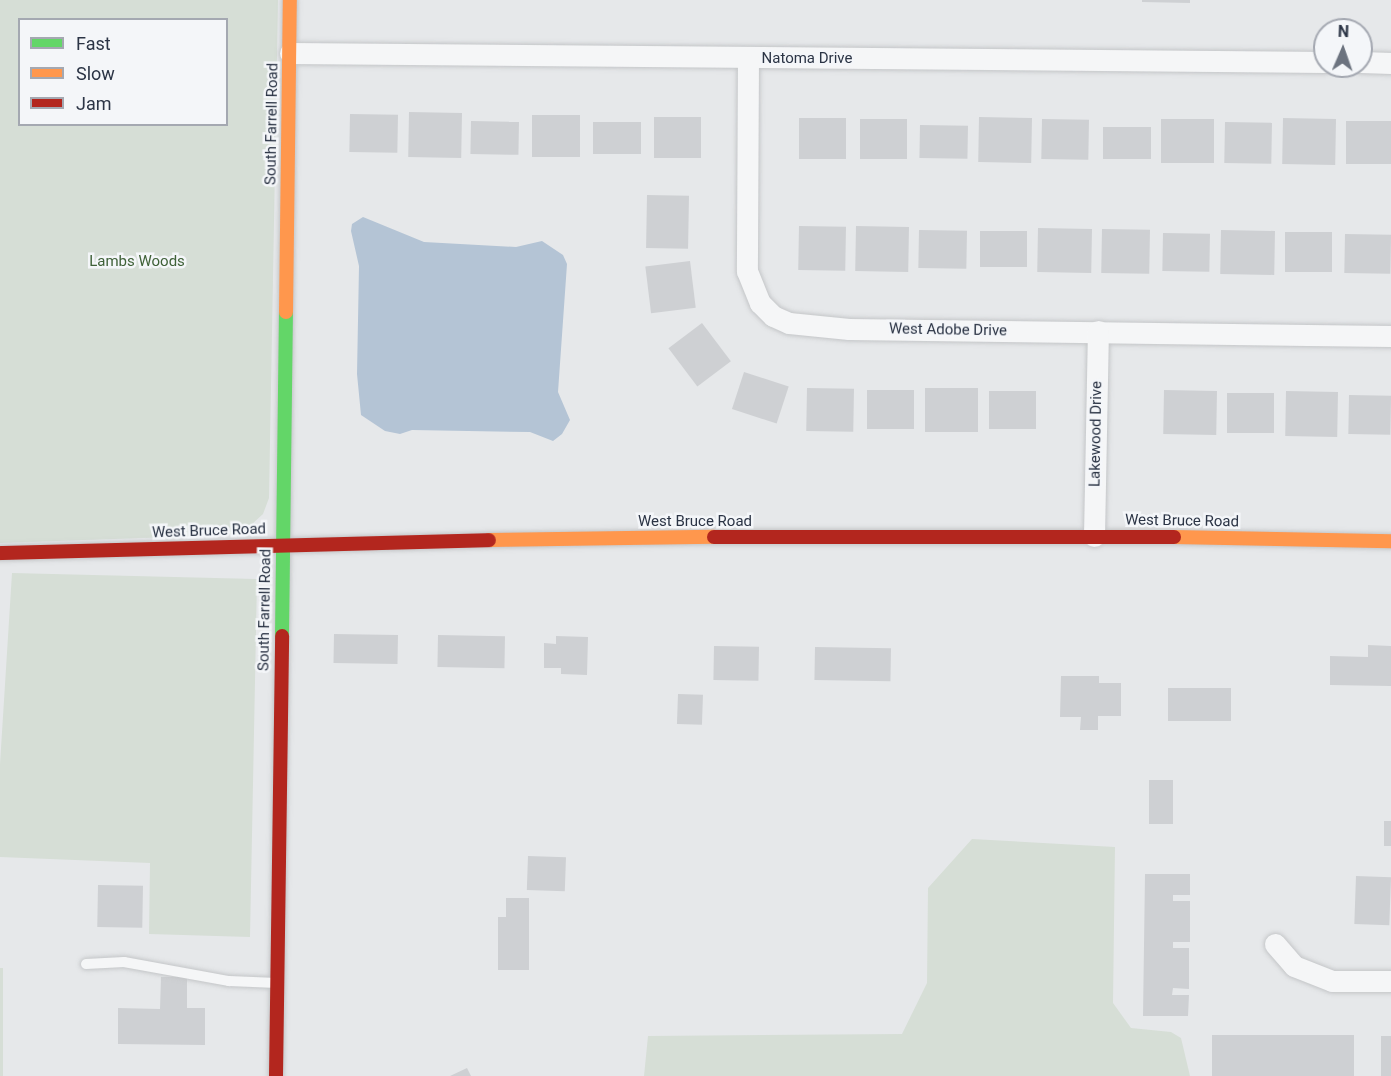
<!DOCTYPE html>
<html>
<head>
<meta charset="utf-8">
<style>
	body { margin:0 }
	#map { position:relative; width:1391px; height:1076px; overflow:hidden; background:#e6e8ea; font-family:Roboto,sans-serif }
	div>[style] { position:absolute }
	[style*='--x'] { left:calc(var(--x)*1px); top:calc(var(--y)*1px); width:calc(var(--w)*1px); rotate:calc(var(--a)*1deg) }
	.green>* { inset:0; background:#d6ded6; transform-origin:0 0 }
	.water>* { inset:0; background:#b4c4d5 }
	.building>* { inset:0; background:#ced0d3; transform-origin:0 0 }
	.roads { filter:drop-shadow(0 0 2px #c4c6c8) drop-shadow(0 0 2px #c4c6c8) }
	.lane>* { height:10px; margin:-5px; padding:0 5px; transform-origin:5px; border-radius:5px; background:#f5f6f7 }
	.street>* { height:21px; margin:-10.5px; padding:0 10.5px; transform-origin:10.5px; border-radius:10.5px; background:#f5f6f7 }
	.fast>* { height:14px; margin:-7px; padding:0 7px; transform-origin:7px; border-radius:7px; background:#63d668 }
	.slow>* { height:14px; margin:-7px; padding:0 7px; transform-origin:7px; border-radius:7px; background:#ff974d }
	.jam>* { height:14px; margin:-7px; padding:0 7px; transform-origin:7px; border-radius:7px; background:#b3261e }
	span { translate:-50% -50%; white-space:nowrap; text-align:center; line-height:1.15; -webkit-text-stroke:5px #f4f6f9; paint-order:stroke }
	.street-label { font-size:15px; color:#2b3445 }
	.park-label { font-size:15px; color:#3f6138 }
	.legend { position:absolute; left:18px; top:18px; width:210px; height:108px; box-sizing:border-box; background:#f4f6f9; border:2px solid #a4a8b1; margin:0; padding:8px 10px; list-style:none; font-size:18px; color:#2b3445 }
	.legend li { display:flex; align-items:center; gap:12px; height:30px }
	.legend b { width:30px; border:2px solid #a4a8b1 }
	.north { position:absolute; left:1313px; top:18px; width:60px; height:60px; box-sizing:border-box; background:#f4f6f9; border:2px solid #a4a8b1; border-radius:50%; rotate:2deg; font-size:16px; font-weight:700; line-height:24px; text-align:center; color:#2b3445 }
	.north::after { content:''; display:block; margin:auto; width:21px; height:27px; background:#6c737f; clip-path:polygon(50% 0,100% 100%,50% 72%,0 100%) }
</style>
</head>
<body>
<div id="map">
	<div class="green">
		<i style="clip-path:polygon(evenodd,0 0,278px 0,269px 498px,263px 514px,250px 526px,228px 535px,0 543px,0 0,20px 20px,226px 20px,226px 124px,20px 124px,20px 20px)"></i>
		<i style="clip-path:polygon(12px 573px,257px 579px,250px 937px,149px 934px,150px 863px,0 857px,0 764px)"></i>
		<i style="clip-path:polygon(972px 839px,1115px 847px,1113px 1003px,1131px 1028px,1171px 1032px,1181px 1038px,1190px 1076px,644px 1076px,648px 1036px,902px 1034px,927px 983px,928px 888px)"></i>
		<i style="left:0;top:968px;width:3px;height:108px"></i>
	</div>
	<div class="water">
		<i style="clip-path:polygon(363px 217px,424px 242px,516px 247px,542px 241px,563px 255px,567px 264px,558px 392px,570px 420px,562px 434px,553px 441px,530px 432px,412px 430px,400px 434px,385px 431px,361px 415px,357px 374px,359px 266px,351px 231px,352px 224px)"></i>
	</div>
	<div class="building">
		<i style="clip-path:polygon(1142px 0,1190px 0,1190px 3px,1142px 2px)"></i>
		<i style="left:409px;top:112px;width:53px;height:45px;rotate:1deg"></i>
		<i style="left:350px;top:114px;width:48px;height:38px;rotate:1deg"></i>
		<i style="left:532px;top:115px;width:48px;height:42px"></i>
		<i style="left:654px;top:117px;width:47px;height:41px"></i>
		<i style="left:979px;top:117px;width:53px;height:45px;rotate:1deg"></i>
		<i style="left:799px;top:118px;width:47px;height:41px"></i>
		<i style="left:860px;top:119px;width:47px;height:40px"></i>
		<i style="left:1042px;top:119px;width:47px;height:40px;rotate:1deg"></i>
		<i style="left:1161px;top:119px;width:53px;height:44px"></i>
		<i style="left:1336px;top:119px;width:46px;height:53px;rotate:91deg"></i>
		<i style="left:471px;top:121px;width:48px;height:33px;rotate:1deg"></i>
		<i style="left:1346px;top:121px;width:45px;height:43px"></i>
		<i style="left:593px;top:122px;width:48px;height:32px"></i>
		<i style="left:1225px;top:122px;width:47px;height:41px;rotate:1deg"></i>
		<i style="left:920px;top:125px;width:48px;height:33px;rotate:1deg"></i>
		<i style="left:1103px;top:127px;width:48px;height:32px"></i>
		<i style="left:647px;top:195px;width:42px;height:53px;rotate:1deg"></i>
		<i style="left:799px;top:226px;width:47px;height:44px;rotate:1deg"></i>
		<i style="left:856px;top:226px;width:53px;height:45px;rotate:1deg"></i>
		<i style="left:1038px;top:228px;width:54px;height:44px;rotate:1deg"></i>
		<i style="left:1102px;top:229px;width:48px;height:44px;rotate:1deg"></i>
		<i style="left:919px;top:230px;width:48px;height:38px;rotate:1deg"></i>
		<i style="left:1221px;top:230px;width:54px;height:44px;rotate:1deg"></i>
		<i style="left:980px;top:231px;width:47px;height:36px"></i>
		<i style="left:1285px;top:232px;width:47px;height:40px"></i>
		<i style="left:1163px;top:233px;width:47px;height:38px;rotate:1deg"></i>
		<i style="left:1345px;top:234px;width:46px;height:39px;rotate:1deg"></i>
		<i style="left:690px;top:261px;width:47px;height:45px;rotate:83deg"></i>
		<i style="left:702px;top:323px;width:48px;height:42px;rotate:53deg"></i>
		<i style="left:744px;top:372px;width:47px;height:39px;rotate:18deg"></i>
		<i style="left:807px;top:388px;width:47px;height:43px;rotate:1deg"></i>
		<i style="left:925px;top:388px;width:53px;height:44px"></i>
		<i style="left:867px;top:390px;width:47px;height:39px"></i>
		<i style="left:1164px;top:390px;width:53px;height:44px;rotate:1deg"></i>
		<i style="left:989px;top:391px;width:47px;height:38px"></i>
		<i style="left:1286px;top:391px;width:52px;height:45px;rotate:1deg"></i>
		<i style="left:1227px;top:393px;width:47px;height:40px"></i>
		<i style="left:1349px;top:395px;width:42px;height:39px;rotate:1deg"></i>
		<i style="left:334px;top:634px;width:64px;height:29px;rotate:1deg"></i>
		<i style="left:438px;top:635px;width:67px;height:32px;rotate:1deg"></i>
		<i style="clip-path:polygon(556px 636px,588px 637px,587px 675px,561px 674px,561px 668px,544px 668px,544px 643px,556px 644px)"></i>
		<i style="clip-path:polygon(1368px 645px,1391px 646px,1391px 686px,1330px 685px,1330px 656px,1368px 657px)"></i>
		<i style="left:714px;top:646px;width:45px;height:34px;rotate:1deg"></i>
		<i style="left:815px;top:647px;width:76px;height:33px;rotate:1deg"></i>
		<i style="clip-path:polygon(1061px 676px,1099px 676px,1099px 683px,1121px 683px,1121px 716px,1098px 716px,1098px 730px,1080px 730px,1081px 717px,1060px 717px)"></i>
		<i style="left:1168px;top:688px;width:63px;height:33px"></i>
		<i style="left:678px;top:694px;width:25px;height:30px;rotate:2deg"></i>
		<i style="left:1149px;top:780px;width:24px;height:44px"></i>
		<i style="left:1384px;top:821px;width:7px;height:25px"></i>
		<i style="left:528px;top:856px;width:38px;height:34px;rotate:2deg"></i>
		<i style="clip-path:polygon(1145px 874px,1190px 874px,1190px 895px,1173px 895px,1173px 901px,1190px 901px,1190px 942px,1173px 942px,1173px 948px,1189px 948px,1189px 989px,1173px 988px,1172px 995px,1189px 995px,1188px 1016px,1143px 1016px)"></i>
		<i style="left:1356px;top:876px;width:35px;height:48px;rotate:2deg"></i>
		<i style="left:98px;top:885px;width:45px;height:42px;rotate:1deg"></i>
		<i style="clip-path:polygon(506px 898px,529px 898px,529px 970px,498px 970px,498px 917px,506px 917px)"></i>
		<i style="clip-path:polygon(161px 977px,187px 977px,187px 1008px,205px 1008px,205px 1045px,118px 1044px,118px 1008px,160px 1009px)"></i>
		<i style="left:1212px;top:1035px;width:142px;height:41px"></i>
		<i style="left:1381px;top:1036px;width:10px;height:40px"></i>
		<i style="clip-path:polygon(467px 1068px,471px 1076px,450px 1076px)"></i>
	</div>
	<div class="roads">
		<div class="lane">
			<i style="--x:86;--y:964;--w:38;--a:-3"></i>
			<i style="--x:124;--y:962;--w:107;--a:10.3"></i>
			<i style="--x:229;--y:981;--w:48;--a:2.4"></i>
		</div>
		<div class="street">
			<i style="--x:290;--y:53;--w:1035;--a:0.5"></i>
			<i style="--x:748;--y:59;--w:212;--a:90.3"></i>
			<i style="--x:747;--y:271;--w:35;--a:68"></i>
			<i style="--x:760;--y:303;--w:18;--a:45"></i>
			<i style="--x:773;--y:316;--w:17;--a:24"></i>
			<i style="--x:789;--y:323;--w:60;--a:5.7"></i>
			<i style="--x:849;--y:329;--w:542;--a:0.74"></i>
			<i style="--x:1361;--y:62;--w:30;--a:2"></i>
			<i style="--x:1094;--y:536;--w:205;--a:-88.9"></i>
			<i style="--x:1275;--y:944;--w:29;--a:49"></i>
			<i style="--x:1294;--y:966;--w:41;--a:21.5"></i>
			<i style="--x:1332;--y:981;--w:59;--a:0"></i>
		</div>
		<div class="fast">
			<i style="--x:282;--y:636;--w:324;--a:-89.3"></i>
		</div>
		<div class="slow">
			<i style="--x:286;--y:312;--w:312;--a:-89.3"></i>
			<i style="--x:1174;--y:537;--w:217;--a:1.1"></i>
			<i style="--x:489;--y:540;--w:225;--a:-0.8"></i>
		</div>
		<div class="jam">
			<i style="--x:714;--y:537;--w:460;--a:0"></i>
			<i style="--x:0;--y:553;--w:489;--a:-1.5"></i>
			<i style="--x:276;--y:1076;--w:440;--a:-89.2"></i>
		</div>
	</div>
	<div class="street-label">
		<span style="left:807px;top:59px">Natoma Drive</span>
		<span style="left:272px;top:124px;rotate:-89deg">South Farrell Road</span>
		<span style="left:948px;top:330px;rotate:1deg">West Adobe Drive</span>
		<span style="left:1096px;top:434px;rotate:-89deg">Lakewood Drive</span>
		<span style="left:1182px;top:521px;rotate:1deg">West Bruce Road</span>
		<span style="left:695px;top:522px">West Bruce Road</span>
		<span style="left:209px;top:531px;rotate:-2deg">West Bruce Road</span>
		<span style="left:265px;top:610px;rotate:-89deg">South Farrell Road</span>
	</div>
	<div class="park-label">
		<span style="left:137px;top:262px">Lambs Woods</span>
	</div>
	<ul class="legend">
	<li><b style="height:8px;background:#63d668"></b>Fast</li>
	<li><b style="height:8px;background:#ff974d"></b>Slow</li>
	<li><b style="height:8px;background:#b3261e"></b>Jam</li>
	</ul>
	<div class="north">N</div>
</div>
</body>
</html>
